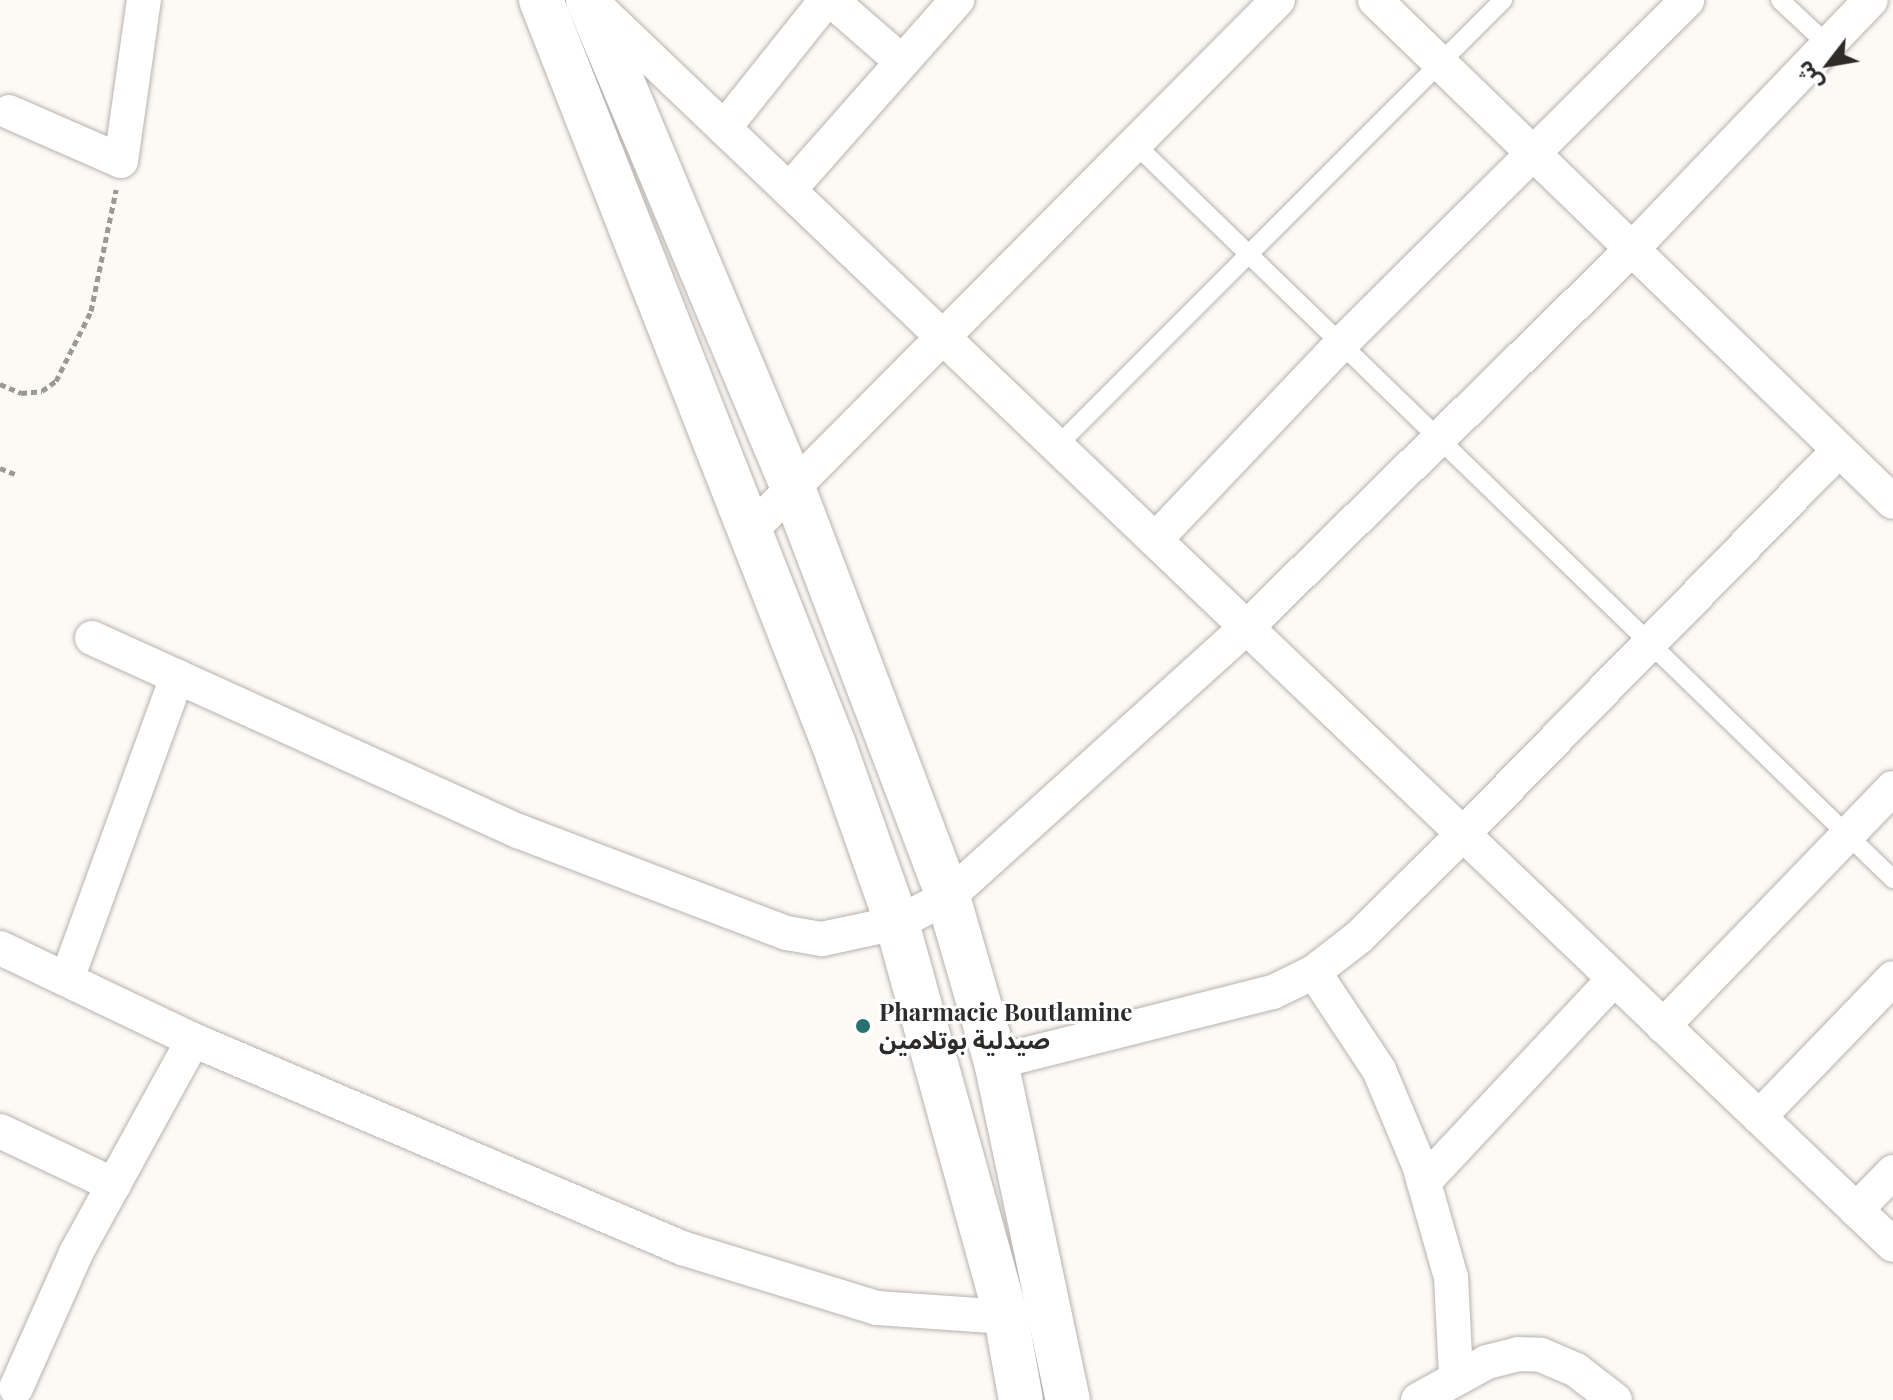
<!DOCTYPE html>
<html>
<head>
<meta charset="utf-8">
<style>
	body { margin:0 }
	#map { position:relative; width:1893px; height:1400px; overflow:hidden; background:#fdf9f5; font-family:"Playfair Display","Noto Sans Arabic",serif }
	div>[style] { position:absolute }
	[style*='--x'] { left:calc(var(--x)*1px); top:calc(var(--y)*1px); width:calc(var(--w)*1px); rotate:calc(var(--a)*1deg) }
	.path>* { height:5px; margin-top:-2.5px; transform-origin:0; background:repeating-linear-gradient(90deg,#9b9895 0 6px,transparent 0 10px) }
	.roads { filter:drop-shadow(0 0 2px #b7b2af) drop-shadow(0 0 2px #b7b2af) }
	.service>* { height:18px; margin:-9px; padding:0 9px; transform-origin:9px; border-radius:9px; background:#fff }
	.minor>* { height:34px; margin:-17px; padding:0 17px; transform-origin:17px; border-radius:17px; background:#fff }
	.tertiary>* { height:44px; margin:-22px; padding:0 22px; transform-origin:22px; border-radius:22px; background:#fff }
	.dots>* { width:22px; height:22px; translate:-50% -50%; box-sizing:border-box; border:4px solid #fff; border-radius:50% }
	span { translate:-50% -50%; white-space:nowrap; text-align:center; line-height:1.15; -webkit-text-stroke:6px #fff; paint-order:stroke }
	.poi-label { font-size:24px; color:#2e2c2a; font-weight:700 }
	.left { translate:0 -50%; text-align:left }
	.north { position:absolute; left:1789px; top:24px; width:80px; height:80px; -webkit-text-stroke:6px #fff; paint-order:stroke; rotate:239deg; font-size:22px; font-weight:700; line-height:32px; text-align:center; color:#2e2c2a }
	.north::after { content:''; display:block; margin:auto; width:28px; height:36px; background:#2e2c2a; clip-path:polygon(50% 0,100% 100%,50% 72%,0 100%) }
</style>
</head>
<body>
<div id="map">
	<div class="path">
		<i style="--x:0;--y:384;--w:23;--a:23"></i>
		<i style="--x:21;--y:393;--w:21;--a:-5"></i>
		<i style="--x:42;--y:391;--w:17;--a:-36"></i>
		<i style="--x:56;--y:381;--w:78;--a:-63.4"></i>
		<i style="--x:91;--y:311;--w:124;--a:-78.3"></i>
		<i style="--x:0;--y:468;--w:16;--a:22"></i>
	</div>
	<div class="roads">
		<div class="service">
			<i style="--x:1780;--y:0;--w:66;--a:43.2"></i>
			<i style="--x:1135;--y:144;--w:1056;--a:44.12"></i>
			<i style="--x:1057;--y:446;--w:631;--a:-45"></i>
		</div>
		<div class="minor">
			<i style="--x:831;--y:0;--w:94;--a:41.1"></i>
			<i style="--x:1375;--y:0;--w:721;--a:44.1"></i>
			<i style="--x:592;--y:2;--w:1799;--a:43.69"></i>
			<i style="--x:9;--y:112;--w:122;--a:23.6"></i>
			<i style="--x:121;--y:161;--w:163;--a:-81.9"></i>
			<i style="--x:724;--y:128;--w:164;--a:-51.4"></i>
			<i style="--x:789;--y:190;--w:254;--a:-48.5"></i>
			<i style="--x:747;--y:534;--w:753;--a:-45.16"></i>
			<i style="--x:1155;--y:540;--w:270;--a:-46.5"></i>
			<i style="--x:1341;--y:344;--w:488;--a:-44.8"></i>
			<i style="--x:92;--y:638;--w:468;--a:24.4"></i>
			<i style="--x:518;--y:831;--w:288;--a:20.8"></i>
			<i style="--x:787;--y:933;--w:36;--a:10"></i>
			<i style="--x:822;--y:939;--w:77;--a:-12"></i>
			<i style="--x:897;--y:923;--w:57;--a:-27"></i>
			<i style="--x:948;--y:897;--w:403;--a:-42.1"></i>
			<i style="--x:1247;--y:627;--w:540;--a:-44.47"></i>
			<i style="--x:1632;--y:249;--w:345;--a:-46.2"></i>
			<i style="--x:0;--y:948;--w:214;--a:25.5"></i>
			<i style="--x:193;--y:1040;--w:531;--a:23.04"></i>
			<i style="--x:682;--y:1248;--w:204;--a:17.1"></i>
			<i style="--x:877;--y:1308;--w:129;--a:4"></i>
			<i style="--x:1314;--y:972;--w:118;--a:56.4"></i>
			<i style="--x:1379;--y:1070;--w:103;--a:67.2"></i>
			<i style="--x:1419;--y:1165;--w:116;--a:74.1"></i>
			<i style="--x:1451;--y:1277;--w:100;--a:87.1"></i>
			<i style="--x:67;--y:979;--w:322;--a:-70"></i>
			<i style="--x:1663;--y:1026;--w:331;--a:-46"></i>
			<i style="--x:996;--y:1062;--w:286;--a:-14.2"></i>
			<i style="--x:1273;--y:992;--w:46;--a:-26"></i>
			<i style="--x:1314;--y:972;--w:57;--a:-37.9"></i>
			<i style="--x:1359;--y:937;--w:146;--a:-44.7"></i>
			<i style="--x:1463;--y:834;--w:537;--a:-45.6"></i>
			<i style="--x:1759;--y:1117;--w:193;--a:-46"></i>
			<i style="--x:0;--y:1131;--w:126;--a:25.3"></i>
			<i style="--x:1424;--y:1182;--w:278;--a:-46.9"></i>
			<i style="--x:1856;--y:1210;--w:53;--a:-45.8"></i>
			<i style="--x:16;--y:1388;--w:148;--a:-66"></i>
			<i style="--x:76;--y:1253;--w:243;--a:-61.2"></i>
			<i style="--x:1418;--y:1400;--w:79;--a:-28.8"></i>
			<i style="--x:1487;--y:1362;--w:32;--a:-14"></i>
			<i style="--x:1518;--y:1354;--w:23;--a:2"></i>
			<i style="--x:1541;--y:1355;--w:38;--a:23"></i>
			<i style="--x:1576;--y:1370;--w:49;--a:37.6"></i>
		</div>
		<div class="tertiary">
			<i style="--x:541;--y:0;--w:801;--a:68.53"></i>
			<i style="--x:834;--y:745;--w:189;--a:70.5"></i>
			<i style="--x:897;--y:923;--w:409;--a:74.5"></i>
			<i style="--x:1006;--y:1317;--w:84;--a:79.8"></i>
			<i style="--x:588;--y:0;--w:529;--a:67.21"></i>
			<i style="--x:793;--y:488;--w:437;--a:69.2"></i>
			<i style="--x:948;--y:897;--w:172;--a:73.8"></i>
			<i style="--x:996;--y:1062;--w:346;--a:78"></i>
		</div>
	</div>
	<div class="dots">
		<i style="left:863px;top:1026px;background:#28726e"></i>
	</div>
	<div class="poi-label">
		<span class="left" style="left:879px;top:1026px">Pharmacie Boutlamine<br>صيدلية بوتلامين</span>
	</div>
	<div class="north">ش</div>
</div>
</body>
</html>
